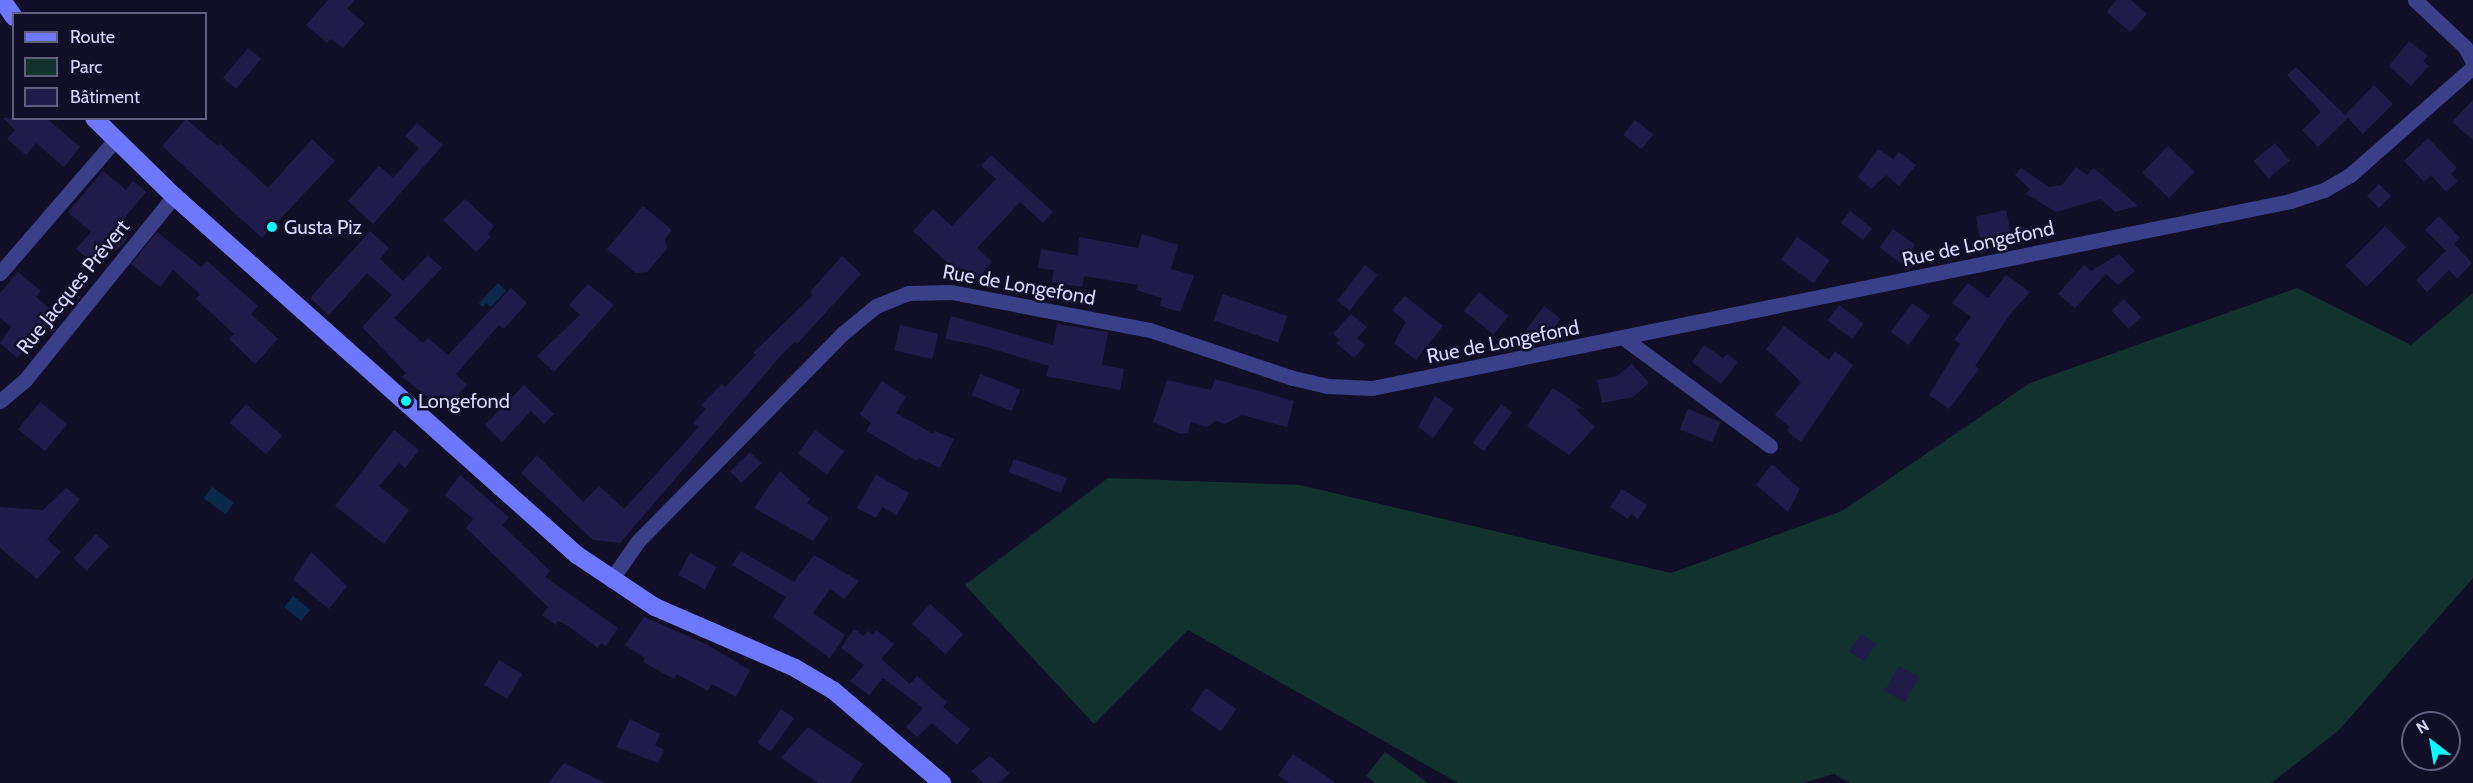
<!DOCTYPE html>
<html>
<head>
<meta charset="utf-8">
<style>
	body { margin:0 }
	#map { position:relative; width:2473px; height:783px; overflow:hidden; background:#110f28; font-family:Cabin,sans-serif }
	div>[style] { position:absolute }
	[style*='--x'] { left:calc(var(--x)*1px); top:calc(var(--y)*1px); width:calc(var(--w)*1px); rotate:calc(var(--a)*1deg) }
	.green>* { inset:0; background:#12322e }
	.water>* { inset:0; background:#0b294b; transform-origin:0 0 }
	.building>* { inset:0; background:#201b49; transform-origin:0 0 }
	.street>* { height:15px; margin:-7.5px; padding:0 7.5px; transform-origin:7.5px; border-radius:7.5px; background:#3a3f88 }
	.secondary>* { height:18px; margin:-9px; padding:0 9px; transform-origin:9px; border-radius:9px; background:#6d78ff }
	.dots>* { width:16px; height:16px; translate:-50% -50%; box-sizing:border-box; border:3px solid #110f28; border-radius:50% }
	span { translate:-50% -50%; white-space:nowrap; text-align:center; line-height:1.15; -webkit-text-stroke:5px #110f28; paint-order:stroke }
	.poi-label { font-size:20px; color:#d7d6ff }
	.left { translate:0 -50%; text-align:left }
	.street-label { font-size:20px; color:#d7d6ff }
	.legend { position:absolute; left:12px; top:12px; width:195px; height:108px; box-sizing:border-box; background:#110f28; border:2px solid #605f7e; margin:0; padding:8px 10px; list-style:none; font-size:18px; color:#d7d6ff }
	.legend li { display:flex; align-items:center; gap:12px; height:30px }
	.legend b { width:30px; border:2px solid #605f7e }
	.north { position:absolute; left:2401px; top:711px; width:60px; height:60px; box-sizing:border-box; background:#110f28; border:2px solid #605f7e; border-radius:50%; rotate:329deg; font-size:16px; font-weight:700; line-height:24px; text-align:center; color:#d7d6ff }
	.north::after { content:''; display:block; margin:auto; width:21px; height:27px; background:#02fffe; clip-path:polygon(50% 0,100% 100%,50% 72%,0 100%) }
</style>
</head>
<body>
<div id="map">
	<div class="green">
		<i style="clip-path:polygon(2297px 288px,2411px 345px,2473px 293px,2473px 578px,2338px 731px,2271px 783px,1850px 783px,1834px 774px,1803px 783px,1458px 783px,1188px 630px,1094px 724px,965px 585px,1108px 478px,1300px 485px,1671px 573px,1842px 511px,2030px 383px)"></i>
		<i style="clip-path:polygon(1385px 752px,1428px 783px,1375px 783px,1366px 776px)"></i>
	</div>
	<div class="water">
		<i style="clip-path:polygon(498px 283px,506px 291px,491px 307px,486px 303px,482px 307px,479px 303px)"></i>
		<i style="left:212px;top:487px;width:27px;height:14px;rotate:36deg"></i>
		<i style="left:293px;top:596px;width:22px;height:14px;rotate:39deg"></i>
	</div>
	<div class="building">
		<i style="clip-path:polygon(328px 0,355px 0,347px 9px,365px 23px,343px 48px,331px 39px,327px 43px,306px 25px)"></i>
		<i style="clip-path:polygon(2116px 0,2131px 0,2147px 14px,2130px 32px,2107px 12px)"></i>
		<i style="clip-path:polygon(2409px 41px,2428px 56px,2423px 61px,2429px 66px,2411px 86px,2389px 66px)"></i>
		<i style="left:248px;top:48px;width:17px;height:39px;rotate:40deg"></i>
		<i style="clip-path:polygon(2296px 67px,2345px 115px,2374px 85px,2393px 104px,2363px 134px,2348px 118px,2318px 147px,2302px 130px,2321px 112px,2287px 75px)"></i>
		<i style="clip-path:polygon(2473px 100px,2473px 140px,2452px 122px)"></i>
		<i style="clip-path:polygon(3px 118px,46px 118px,80px 147px,64px 167px,36px 143px,26px 155px,7px 139px,15px 130px)"></i>
		<i style="clip-path:polygon(186px 119px,218px 146px,220px 143px,268px 188px,312px 139px,335px 161px,262px 238px,162px 146px)"></i>
		<i style="left:1635px;top:120px;width:23px;height:19px;rotate:38deg"></i>
		<i style="clip-path:polygon(417px 123px,443px 145px,373px 224px,348px 201px,379px 166px,393px 178px,419px 148px,405px 136px)"></i>
		<i style="clip-path:polygon(2428px 138px,2457px 168px,2451px 174px,2458px 181px,2446px 192px,2431px 175px,2424px 182px,2404px 161px)"></i>
		<i style="left:2275px;top:143px;width:23px;height:28px;rotate:50deg"></i>
		<i style="left:2168px;top:146px;width:37px;height:37px;rotate:44deg"></i>
		<i style="clip-path:polygon(1878px 149px,1893px 159px,1899px 152px,1916px 165px,1899px 186px,1886px 175px,1871px 189px,1858px 177px)"></i>
		<i style="clip-path:polygon(991px 155px,1053px 212px,1043px 223px,1020px 202px,977px 248px,992px 262px,972px 285px,913px 231px,933px 209px,952px 226px,996px 179px,981px 166px)"></i>
		<i style="clip-path:polygon(2076px 167px,2087px 175px,2094px 168px,2138px 206px,2115px 212px,2101px 199px,2056px 212px,2026px 194px,2030px 189px,2015px 175px,2021px 168px,2049px 187px,2062px 185px)"></i>
		<i style="clip-path:polygon(103px 171px,126px 190px,133px 181px,146px 192px,123px 220px,121px 236px,126px 240px,116px 252px,110px 248px,96px 265px,76px 249px,91px 232px,68px 212px)"></i>
		<i style="left:2379px;top:184px;width:17px;height:17px;rotate:45deg"></i>
		<i style="clip-path:polygon(465px 199px,494px 226px,488px 234px,491px 237px,476px 252px,443px 220px)"></i>
		<i style="clip-path:polygon(643px 206px,672px 230px,665px 239px,667px 249px,647px 272px,636px 273px,607px 249px)"></i>
		<i style="left:2006px;top:210px;width:24px;height:31px;rotate:78deg"></i>
		<i style="left:1850px;top:211px;width:28px;height:15px;rotate:38deg"></i>
		<i style="clip-path:polygon(2439px 216px,2460px 238px,2454px 244px,2472px 263px,2457px 279px,2449px 270px,2427px 292px,2416px 280px,2446px 251px,2425px 230px)"></i>
		<i style="left:2385px;top:226px;width:30px;height:56px;rotate:45deg"></i>
		<i style="left:1893px;top:229px;width:27px;height:23px;rotate:36deg"></i>
		<i style="clip-path:polygon(370px 231px,389px 248px,380px 259px,403px 281px,428px 255px,442px 268px,394px 318px,423px 343px,428px 338px,448px 355px,511px 288px,527px 303px,504px 329px,499px 325px,456px 374px,467px 385px,444px 409px,402px 377px,406px 373px,362px 327px,392px 295px,367px 273px,329px 315px,310px 298px)"></i>
		<i style="clip-path:polygon(157px 232px,201px 267px,207px 261px,258px 306px,251px 314px,278px 339px,255px 364px,229px 339px,234px 334px,196px 299px,200px 294px,173px 270px,160px 287px,131px 264px)"></i>
		<i style="clip-path:polygon(1142px 234px,1178px 245px,1171px 269px,1194px 276px,1180px 312px,1160px 306px,1162px 298px,1136px 290px,1138px 285px,1084px 276px,1082px 287px,1052px 282px,1054px 270px,1038px 268px,1041px 249px,1078px 256px,1079px 237px,1138px 248px)"></i>
		<i style="left:1797px;top:237px;width:40px;height:28px;rotate:35deg"></i>
		<i style="clip-path:polygon(2119px 254px,2135px 271px,2118px 285px,2106px 274px,2075px 308px,2058px 294px,2084px 265px,2091px 271px)"></i>
		<i style="clip-path:polygon(842px 256px,861px 274px,797px 344px,795px 342px,783px 353px,620px 543px,593px 540px,521px 473px,537px 455px,583px 502px,599px 486px,624px 509px,699px 427px,693px 423px,706px 409px,701px 405px,722px 384px,725px 387px,756px 355px,753px 353px,813px 295px,810px 292px)"></i>
		<i style="left:1365px;top:265px;width:16px;height:45px;rotate:38deg"></i>
		<i style="clip-path:polygon(18px 272px,41px 291px,36px 297px,55px 313px,17px 358px,0 343px,11px 327px,0 318px,0 293px)"></i>
		<i style="clip-path:polygon(2006px 275px,2030px 292px,2011px 313px,1975px 366px,1979px 369px,1949px 409px,1929px 395px,1960px 344px,1954px 340px,1971px 317px,1952px 303px,1968px 283px,1988px 298px)"></i>
		<i style="clip-path:polygon(588px 284px,614px 305px,554px 372px,537px 356px,580px 315px,569px 305px)"></i>
		<i style="left:1479px;top:292px;width:38px;height:24px;rotate:39deg"></i>
		<i style="left:1223px;top:294px;width:68px;height:28px;rotate:19deg"></i>
		<i style="clip-path:polygon(1405px 296px,1443px 326px,1416px 360px,1394px 343px,1406px 322px,1392px 310px)"></i>
		<i style="left:2124px;top:299px;width:25px;height:17px;rotate:47deg"></i>
		<i style="left:1912px;top:303px;width:22px;height:36px;rotate:36deg"></i>
		<i style="left:1839px;top:305px;width:31px;height:19px;rotate:37deg"></i>
		<i style="left:1544px;top:306px;width:21px;height:29px;rotate:37deg"></i>
		<i style="clip-path:polygon(1351px 314px,1367px 327px,1357px 338px,1365px 345px,1354px 358px,1336px 343px,1340px 340px,1333px 334px)"></i>
		<i style="clip-path:polygon(951px 316px,1053px 345px,1057px 324px,1108px 332px,1102px 365px,1124px 369px,1120px 390px,1046px 376px,1049px 366px,983px 346px,945px 339px)"></i>
		<i style="left:900px;top:325px;width:39px;height:26px;rotate:13deg"></i>
		<i style="clip-path:polygon(1784px 326px,1829px 360px,1835px 351px,1853px 365px,1801px 442px,1787px 431px,1790px 427px,1775px 415px,1801px 382px,1766px 349px)"></i>
		<i style="clip-path:polygon(1704px 345px,1723px 358px,1727px 354px,1738px 362px,1721px 384px,1692px 362px)"></i>
		<i style="clip-path:polygon(1632px 364px,1649px 383px,1633px 397px,1602px 403px,1597px 380px,1617px 376px)"></i>
		<i style="left:980px;top:374px;width:43px;height:23px;rotate:21deg"></i>
		<i style="clip-path:polygon(1215px 379px,1294px 401px,1287px 427px,1242px 415px,1225px 424px,1216px 421px,1206px 427px,1191px 422px,1188px 433px,1180px 434px,1153px 422px,1167px 380px,1211px 390px)"></i>
		<i style="clip-path:polygon(882px 381px,906px 397px,896px 413px,933px 434px,935px 431px,954px 439px,940px 468px,919px 458px,917px 461px,866px 431px,871px 423px,860px 414px)"></i>
		<i style="clip-path:polygon(524px 385px,554px 414px,544px 424px,531px 411px,502px 442px,485px 425px)"></i>
		<i style="clip-path:polygon(1553px 388px,1582px 408px,1575px 409px,1595px 427px,1569px 455px,1527px 426px)"></i>
		<i style="clip-path:polygon(1435px 396px,1454px 409px,1433px 438px,1418px 427px)"></i>
		<i style="left:40px;top:402px;width:35px;height:35px;rotate:39deg"></i>
		<i style="left:246px;top:404px;width:48px;height:25px;rotate:41deg"></i>
		<i style="left:1501px;top:404px;width:14px;height:48px;rotate:36deg"></i>
		<i style="left:1688px;top:409px;width:35px;height:22px;rotate:22deg"></i>
		<i style="clip-path:polygon(394px 430px,419px 450px,405px 468px,399px 463px,379px 486px,409px 510px,384px 544px,335px 506px)"></i>
		<i style="left:815px;top:430px;width:36px;height:29px;rotate:36deg"></i>
		<i style="left:750px;top:452px;width:16px;height:28px;rotate:45deg"></i>
		<i style="clip-path:polygon(1014px 459px,1067px 478px,1061px 493px,1009px 472px)"></i>
		<i style="clip-path:polygon(1772px 464px,1800px 489px,1788px 512px,1756px 485px)"></i>
		<i style="clip-path:polygon(780px 471px,810px 499px,807px 503px,829px 518px,813px 541px,754px 508px)"></i>
		<i style="clip-path:polygon(460px 475px,509px 517px,502px 525px,550px 571px,545px 577px,618px 628px,606px 646px,601px 643px,598px 648px,568px 626px,558px 621px,556px 625px,542px 615px,548px 607px,466px 528px,473px 519px,445px 495px)"></i>
		<i style="clip-path:polygon(876px 475px,909px 493px,897px 515px,882px 507px,876px 518px,857px 508px)"></i>
		<i style="clip-path:polygon(66px 488px,80px 499px,47px 539px,61px 552px,37px 579px,0 548px,0 507px,43px 510px)"></i>
		<i style="clip-path:polygon(1622px 489px,1647px 505px,1638px 519px,1631px 514px,1628px 519px,1610px 507px)"></i>
		<i style="left:96px;top:534px;width:18px;height:33px;rotate:43deg"></i>
		<i style="clip-path:polygon(741px 551px,794px 582px,814px 555px,859px 581px,844px 599px,830px 589px,813px 613px,845px 635px,830px 658px,773px 617px,786px 597px,732px 565px)"></i>
		<i style="clip-path:polygon(311px 552px,347px 586px,329px 609px,293px 580px)"></i>
		<i style="left:690px;top:553px;width:30px;height:25px;rotate:28deg"></i>
		<i style="left:930px;top:604px;width:45px;height:27px;rotate:42deg"></i>
		<i style="clip-path:polygon(644px 617px,706px 644px,750px 670px,736px 697px,712px 684px,708px 691px,677px 674px,674px 679px,643px 662px,645px 658px,625px 645px)"></i>
		<i style="clip-path:polygon(854px 629px,864px 636px,868px 631px,873px 635px,876px 630px,894px 644px,881px 659px,910px 684px,917px 676px,947px 702px,943px 707px,970px 729px,957px 745px,932px 723px,917px 737px,906px 727px,923px 708px,883px 678px,869px 695px,850px 681px,864px 665px,841px 648px)"></i>
		<i style="left:1861px;top:634px;width:18px;height:21px;rotate:34deg"></i>
		<i style="left:499px;top:660px;width:27px;height:29px;rotate:31deg"></i>
		<i style="left:1899px;top:666px;width:23px;height:29px;rotate:29deg"></i>
		<i style="left:1206px;top:688px;width:37px;height:27px;rotate:35deg"></i>
		<i style="left:781px;top:709px;width:16px;height:41px;rotate:35deg"></i>
		<i style="clip-path:polygon(630px 719px,660px 734px,655px 745px,664px 750px,658px 763px,616px 747px)"></i>
		<i style="clip-path:polygon(808px 727px,863px 764px,850px 783px,818px 783px,781px 758px)"></i>
		<i style="clip-path:polygon(1293px 754px,1336px 783px,1289px 783px,1278px 775px)"></i>
		<i style="clip-path:polygon(990px 756px,1010px 773px,999px 783px,984px 783px,971px 771px)"></i>
		<i style="clip-path:polygon(564px 763px,605px 783px,548px 783px)"></i>
	</div>
	<div class="street">
		<i style="--x:2415;--y:0;--w:69;--a:43.2"></i>
		<i style="--x:2465;--y:47;--w:17;--a:62"></i>
		<i style="--x:0;--y:273;--w:174;--a:-49.2"></i>
		<i style="--x:1625;--y:339;--w:180;--a:36.4"></i>
		<i style="--x:0;--y:401;--w:33;--a:-40"></i>
		<i style="--x:25;--y:380;--w:237;--a:-51"></i>
		<i style="--x:611;--y:580;--w:47;--a:-55.3"></i>
		<i style="--x:638;--y:541;--w:291;--a:-45.4"></i>
		<i style="--x:842;--y:334;--w:44;--a:-39.5"></i>
		<i style="--x:876;--y:306;--w:35;--a:-22"></i>
		<i style="--x:909;--y:293;--w:42;--a:-1.4"></i>
		<i style="--x:951;--y:292;--w:203;--a:10.8"></i>
		<i style="--x:1150;--y:330;--w:151;--a:18.6"></i>
		<i style="--x:1293;--y:378;--w:35;--a:13"></i>
		<i style="--x:1327;--y:386;--w:45;--a:2.5"></i>
		<i style="--x:1372;--y:388;--w:937;--a:-11.51"></i>
		<i style="--x:2290;--y:201;--w:36;--a:-18"></i>
		<i style="--x:2324;--y:190;--w:30;--a:-30"></i>
		<i style="--x:2350;--y:175;--w:164;--a:-41.3"></i>
	</div>
	<div class="secondary">
		<i style="--x:2;--y:0;--w:21;--a:55"></i>
		<i style="--x:94;--y:118;--w:112;--a:44.3"></i>
		<i style="--x:174;--y:196;--w:540;--a:41.7"></i>
		<i style="--x:577;--y:555;--w:94;--a:33.7"></i>
		<i style="--x:655;--y:607;--w:153;--a:23.5"></i>
		<i style="--x:795;--y:668;--w:45;--a:30.5"></i>
		<i style="--x:834;--y:691;--w:142;--a:40.4"></i>
	</div>
	<div class="dots">
		<i style="left:272px;top:227px;background:#02fffe"></i>
		<i style="left:406px;top:401px;background:#02fffe"></i>
	</div>
	<div class="poi-label">
		<span class="left" style="left:284px;top:227px">Gusta Piz</span>
		<span class="left" style="left:418px;top:401px">Longefond</span>
	</div>
	<div class="street-label">
		<span style="left:1978px;top:244px;rotate:-12deg">Rue de Longefond</span>
		<span style="left:1019px;top:285px;rotate:10deg">Rue de Longefond</span>
		<span style="left:73px;top:287px;rotate:-51deg">Rue Jacques Prévert</span>
		<span style="left:1503px;top:342px;rotate:-11deg">Rue de Longefond</span>
	</div>
	<ul class="legend">
	<li><b style="height:8px;background:#6d78ff"></b>Route</li>
	<li><b style="height:16px;background:#12322e"></b>Parc</li>
	<li><b style="height:16px;background:#201b49"></b>Bâtiment</li>
	</ul>
	<div class="north">N</div>
</div>
</body>
</html>
